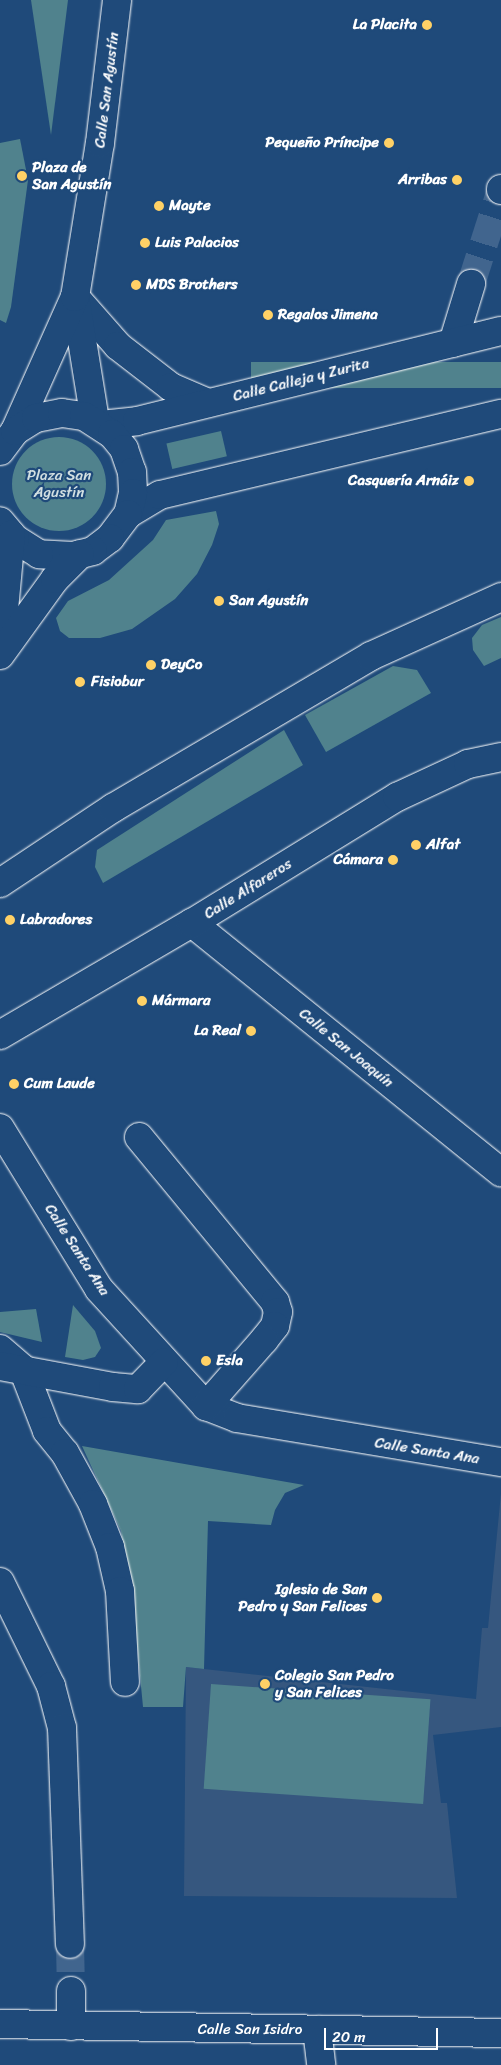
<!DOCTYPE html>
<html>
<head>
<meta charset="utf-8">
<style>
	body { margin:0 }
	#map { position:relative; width:501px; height:2065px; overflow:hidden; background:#1f4a7a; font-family:Sriracha,sans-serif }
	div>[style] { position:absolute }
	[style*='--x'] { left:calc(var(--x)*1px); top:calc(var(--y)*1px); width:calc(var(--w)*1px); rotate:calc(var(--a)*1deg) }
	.built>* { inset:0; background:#36577f }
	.green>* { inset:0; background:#50828d; transform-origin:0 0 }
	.round { border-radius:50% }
	.minor-tunnel>* { height:28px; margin-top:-14px; transform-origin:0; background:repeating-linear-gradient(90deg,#41658e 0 28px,transparent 0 42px) }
	.roads { filter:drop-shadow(0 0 1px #fff) drop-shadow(0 0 1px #fff) }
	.pedestrian>* { height:28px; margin:-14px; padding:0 14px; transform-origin:14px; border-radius:14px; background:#1f4a7a }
	.minor>* { height:28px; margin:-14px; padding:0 14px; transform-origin:14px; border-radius:14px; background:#1f4a7a }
	.tertiary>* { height:28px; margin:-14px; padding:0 14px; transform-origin:14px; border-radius:14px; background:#1f4a7a }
	.dots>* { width:14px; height:14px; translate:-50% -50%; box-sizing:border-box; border:2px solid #1f4a7a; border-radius:50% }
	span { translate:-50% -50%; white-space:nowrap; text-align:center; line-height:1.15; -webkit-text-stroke:4.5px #1f4a7a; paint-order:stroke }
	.poi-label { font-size:15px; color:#fff; font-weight:700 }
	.right { translate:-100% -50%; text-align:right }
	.left { translate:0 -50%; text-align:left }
	.street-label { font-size:15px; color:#fff }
	.park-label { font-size:15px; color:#d3e0e2 }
	.scale { position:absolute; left:324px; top:2028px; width:114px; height:22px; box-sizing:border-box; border:2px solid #fff; border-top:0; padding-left:6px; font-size:15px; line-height:18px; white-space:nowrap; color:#fff; -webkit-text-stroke:4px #1f4a7a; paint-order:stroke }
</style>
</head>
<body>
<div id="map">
	<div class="built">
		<i style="clip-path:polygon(501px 1493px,501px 1727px,433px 1735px,441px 1803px,447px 1803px,457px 1898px,184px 1896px,186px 1667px,476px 1699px,482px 1628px,488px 1628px)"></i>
	</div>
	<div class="green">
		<i style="clip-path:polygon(31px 0,68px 0,51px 135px)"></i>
		<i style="clip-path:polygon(20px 139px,28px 180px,11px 307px,6px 323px,0 320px,0 143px)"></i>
		<i style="left:501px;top:362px;width:26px;height:250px;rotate:90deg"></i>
		<i style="left:221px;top:431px;width:26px;height:56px;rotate:77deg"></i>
		<i class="round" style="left:12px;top:437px;width:94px;height:94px"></i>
		<i style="clip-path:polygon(216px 511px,219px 524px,212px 545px,197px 574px,175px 599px,132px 629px,100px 638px,69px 638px,60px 631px,56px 618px,68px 601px,109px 580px,153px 540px,166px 520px)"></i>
		<i style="clip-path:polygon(501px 617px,501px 658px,484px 666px,473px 650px,472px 638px,482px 625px)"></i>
		<i style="clip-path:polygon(393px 666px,417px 670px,431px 693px,326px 752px,305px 715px)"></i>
		<i style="clip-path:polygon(284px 730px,303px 765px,103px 883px,95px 867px,97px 850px)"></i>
		<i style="clip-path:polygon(73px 1305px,95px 1331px,101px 1348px,95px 1357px,83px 1360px,65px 1357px)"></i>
		<i style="clip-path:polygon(36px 1309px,42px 1342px,0 1332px,0 1312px)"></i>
		<i style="clip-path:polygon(82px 1446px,304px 1485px,285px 1493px,275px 1510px,271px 1525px,208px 1521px,204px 1669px,186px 1667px,183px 1707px,143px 1707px,132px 1592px,121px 1531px)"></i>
		<i style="left:211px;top:1684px;width:220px;height:105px;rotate:4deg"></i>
	</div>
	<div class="minor-tunnel">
		<i style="--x:471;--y:284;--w:99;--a:-72.3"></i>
		<i style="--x:70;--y:1944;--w:47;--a:88.8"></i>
	</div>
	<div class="roads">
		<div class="pedestrian">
			<i style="--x:0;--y:883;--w:136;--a:-33.6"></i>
			<i style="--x:113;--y:808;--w:299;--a:-30.5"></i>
			<i style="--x:371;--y:656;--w:143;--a:-24.4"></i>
			<i style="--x:0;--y:1349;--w:30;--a:41"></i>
			<i style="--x:23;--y:1369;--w:66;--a:68.8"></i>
			<i style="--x:47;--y:1431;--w:28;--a:51"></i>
			<i style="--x:65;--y:1453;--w:58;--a:61.2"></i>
			<i style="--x:93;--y:1504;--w:46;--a:68.4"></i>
			<i style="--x:110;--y:1547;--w:45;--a:77.2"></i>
			<i style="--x:120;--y:1591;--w:91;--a:86.9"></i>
		</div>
		<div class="minor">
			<i style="--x:501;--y:190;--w:1;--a:-90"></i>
			<i style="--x:75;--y:297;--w:65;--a:48.7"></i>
			<i style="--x:118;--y:346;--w:67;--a:37.7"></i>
			<i style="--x:171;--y:387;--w:40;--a:23.4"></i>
			<i style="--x:453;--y:343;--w:62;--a:-73"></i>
			<i style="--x:101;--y:425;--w:36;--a:-6"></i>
			<i style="--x:137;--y:421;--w:375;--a:-13.9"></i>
			<i style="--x:128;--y:514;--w:37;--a:-31"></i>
			<i style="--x:160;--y:495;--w:350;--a:-13.4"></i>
			<i style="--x:192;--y:923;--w:397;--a:38.9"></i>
			<i style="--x:0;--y:1035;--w:222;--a:-30.3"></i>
			<i style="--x:192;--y:923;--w:241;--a:-31.6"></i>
			<i style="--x:397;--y:797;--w:78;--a:-24.9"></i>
			<i style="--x:468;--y:764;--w:34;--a:-12"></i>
			<i style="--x:0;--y:1128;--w:189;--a:58.4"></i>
			<i style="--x:99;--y:1289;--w:159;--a:47.6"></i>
			<i style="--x:206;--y:1406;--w:33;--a:21"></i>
			<i style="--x:237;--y:1418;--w:268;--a:9.5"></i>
			<i style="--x:139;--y:1137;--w:214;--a:50.5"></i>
			<i style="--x:275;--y:1302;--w:10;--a:73"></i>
			<i style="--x:278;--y:1312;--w:14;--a:102"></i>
			<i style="--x:275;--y:1326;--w:18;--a:128"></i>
			<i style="--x:264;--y:1340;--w:88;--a:131.3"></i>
			<i style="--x:0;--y:1366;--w:115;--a:10.5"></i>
			<i style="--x:113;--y:1387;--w:25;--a:5"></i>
			<i style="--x:138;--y:1389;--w:37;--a:-46"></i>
			<i style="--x:0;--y:1582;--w:116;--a:63.9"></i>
			<i style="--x:51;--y:1686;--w:43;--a:75.3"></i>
			<i style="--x:62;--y:1728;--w:216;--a:87.9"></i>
			<i style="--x:0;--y:2024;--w:501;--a:1.03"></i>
			<i style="--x:71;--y:2026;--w:35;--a:-90"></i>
			<i style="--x:317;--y:2030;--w:35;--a:83"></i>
		</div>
		<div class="tertiary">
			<i style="--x:75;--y:297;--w:126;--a:80.8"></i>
			<i style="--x:15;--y:431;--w:147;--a:-65.9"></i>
			<i style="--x:75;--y:297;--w:156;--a:-80.8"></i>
			<i style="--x:100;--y:143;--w:144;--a:-83.2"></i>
			<i style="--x:0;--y:451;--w:25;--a:-53"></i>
			<i style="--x:15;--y:431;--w:25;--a:-32"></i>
			<i style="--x:36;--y:418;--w:26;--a:-11"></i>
			<i style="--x:62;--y:413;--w:22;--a:8"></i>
			<i style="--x:84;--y:416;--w:33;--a:33"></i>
			<i style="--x:112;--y:434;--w:19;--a:51"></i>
			<i style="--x:124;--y:449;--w:24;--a:71"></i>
			<i style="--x:132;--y:472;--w:21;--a:87"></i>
			<i style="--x:133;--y:493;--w:22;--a:103"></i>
			<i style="--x:128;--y:514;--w:30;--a:127"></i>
			<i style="--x:110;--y:538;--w:21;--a:143"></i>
			<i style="--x:93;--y:551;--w:21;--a:166"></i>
			<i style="--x:73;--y:556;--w:34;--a:-177"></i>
			<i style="--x:39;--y:554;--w:28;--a:-148"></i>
			<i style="--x:15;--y:539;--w:23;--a:-130"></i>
			<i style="--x:0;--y:653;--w:119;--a:-84.7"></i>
			<i style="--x:0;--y:655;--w:94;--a:-54.1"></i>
			<i style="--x:55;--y:579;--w:35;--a:-45"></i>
		</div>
	</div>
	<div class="dots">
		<i style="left:427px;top:25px;background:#ffd166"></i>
		<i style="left:389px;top:143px;background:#ffd166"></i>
		<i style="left:22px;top:176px;background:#ffd166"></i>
		<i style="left:457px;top:180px;background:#ffd166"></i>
		<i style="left:159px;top:206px;background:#ffd166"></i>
		<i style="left:145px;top:243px;background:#ffd166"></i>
		<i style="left:136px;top:285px;background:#ffd166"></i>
		<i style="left:268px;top:315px;background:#ffd166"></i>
		<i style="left:469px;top:481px;background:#ffd166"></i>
		<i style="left:219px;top:601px;background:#ffd166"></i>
		<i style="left:151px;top:665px;background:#ffd166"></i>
		<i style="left:80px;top:682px;background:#ffd166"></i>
		<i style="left:416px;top:845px;background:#ffd166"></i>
		<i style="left:393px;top:860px;background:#ffd166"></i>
		<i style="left:10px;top:920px;background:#ffd166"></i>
		<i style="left:142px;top:1001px;background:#ffd166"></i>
		<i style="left:251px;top:1031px;background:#ffd166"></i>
		<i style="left:14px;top:1084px;background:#ffd166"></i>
		<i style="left:206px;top:1361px;background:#ffd166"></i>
		<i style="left:377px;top:1598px;background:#ffd166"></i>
		<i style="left:265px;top:1684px;background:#ffd166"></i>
	</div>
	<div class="poi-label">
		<span class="right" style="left:417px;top:25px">La Placita</span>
		<span class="right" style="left:379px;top:143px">Pequeño Príncipe</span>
		<span class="left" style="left:32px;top:176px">Plaza de<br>San Agustín</span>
		<span class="right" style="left:447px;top:180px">Arribas</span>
		<span class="left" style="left:169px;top:206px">Mayte</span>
		<span class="left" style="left:155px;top:243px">Luis Palacios</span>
		<span class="left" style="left:146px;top:285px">MDS Brothers</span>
		<span class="left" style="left:278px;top:315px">Regalos Jimena</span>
		<span class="right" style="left:459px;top:481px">Casquería Arnáiz</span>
		<span class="left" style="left:229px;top:601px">San Agustín</span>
		<span class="left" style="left:161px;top:665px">DeyCo</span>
		<span class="left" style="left:91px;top:682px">Fisiobur</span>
		<span class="left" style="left:426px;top:845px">Alfat</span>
		<span class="right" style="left:383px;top:860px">Cámara</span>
		<span class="left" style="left:20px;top:920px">Labradores</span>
		<span class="left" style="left:152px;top:1001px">Mármara</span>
		<span class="right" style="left:241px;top:1031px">La Real</span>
		<span class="left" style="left:24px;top:1084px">Cum Laude</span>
		<span class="left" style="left:216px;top:1361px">Esla</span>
		<span class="right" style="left:367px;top:1598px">Iglesia de San<br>Pedro y San Felices</span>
		<span class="left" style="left:275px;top:1684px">Colegio San Pedro<br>y San Felices</span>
	</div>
	<div class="street-label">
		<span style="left:107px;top:90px;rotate:-83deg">Calle San Agustín</span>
		<span style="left:301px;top:380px;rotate:-14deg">Calle Calleja y Zurita</span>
		<span style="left:248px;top:889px;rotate:-32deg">Calle Alfareros</span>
		<span style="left:346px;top:1048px;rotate:39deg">Calle San Joaquín</span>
		<span style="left:77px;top:1250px;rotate:57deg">Calle Santa Ana</span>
		<span style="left:427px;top:1451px;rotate:9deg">Calle Santa Ana</span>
		<span style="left:250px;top:2030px">Calle San Isidro</span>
	</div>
	<div class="park-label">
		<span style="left:59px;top:484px">Plaza San<br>Agustín</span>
	</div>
	<div class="scale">20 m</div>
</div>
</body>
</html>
